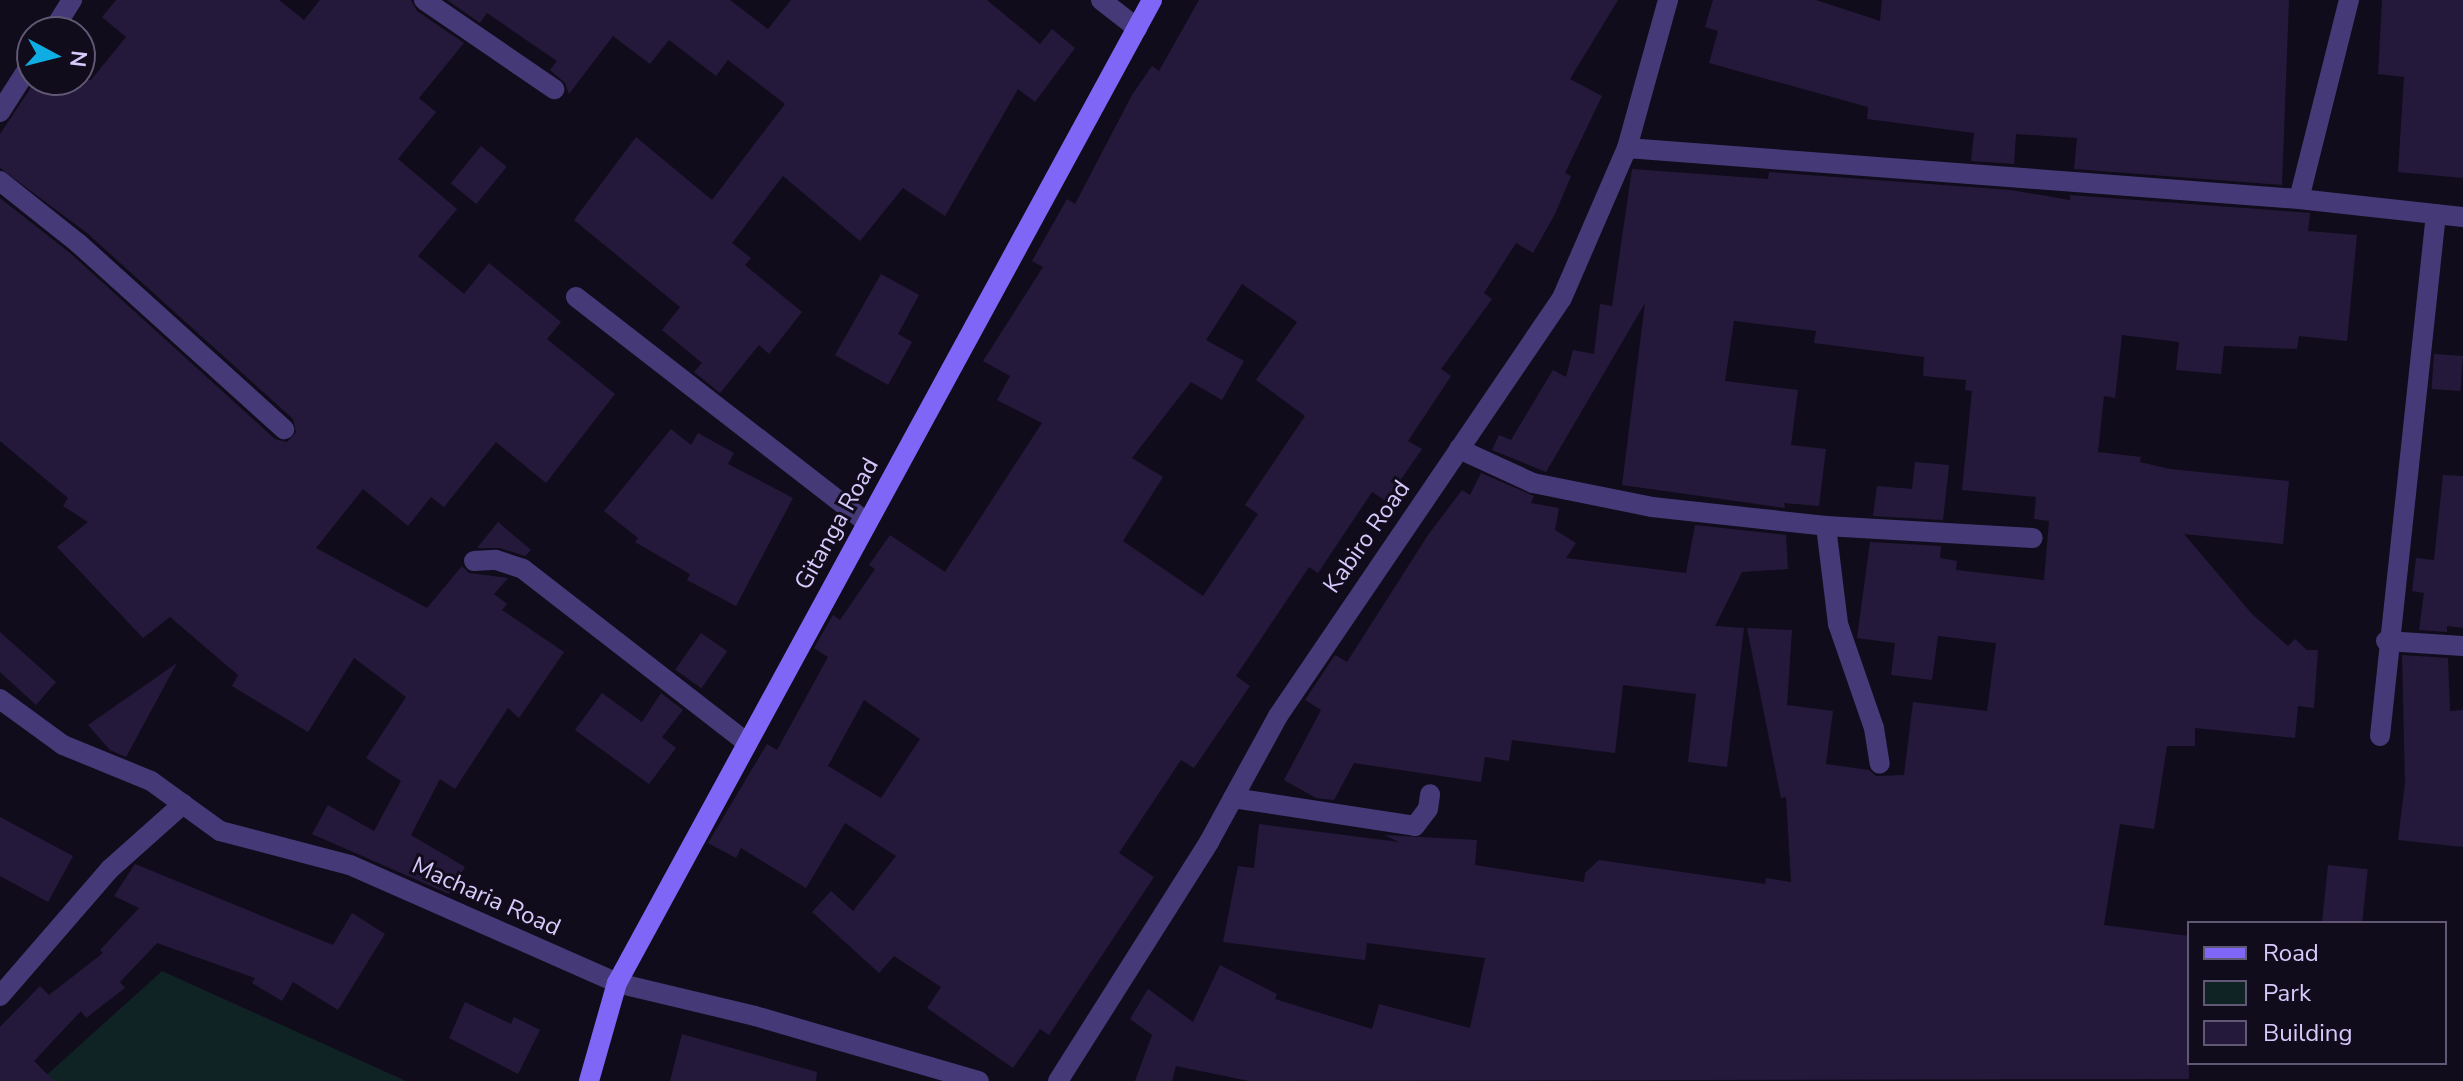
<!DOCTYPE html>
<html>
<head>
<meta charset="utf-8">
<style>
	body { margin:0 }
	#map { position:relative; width:2463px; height:1081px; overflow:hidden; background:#110c1b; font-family:"Nunito Sans",sans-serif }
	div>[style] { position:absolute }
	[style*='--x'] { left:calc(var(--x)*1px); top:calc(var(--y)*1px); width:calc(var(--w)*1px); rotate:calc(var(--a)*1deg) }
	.green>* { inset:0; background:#0f2224 }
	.building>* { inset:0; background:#25193b; transform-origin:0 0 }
	.service>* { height:20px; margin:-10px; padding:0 10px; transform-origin:10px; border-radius:10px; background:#453a77 }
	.minor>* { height:20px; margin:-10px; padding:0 10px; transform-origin:10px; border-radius:10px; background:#453a77 }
	.secondary>* { height:20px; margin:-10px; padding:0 10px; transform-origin:10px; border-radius:10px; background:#8066f6 }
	span { translate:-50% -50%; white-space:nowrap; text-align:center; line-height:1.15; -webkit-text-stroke:6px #110c1b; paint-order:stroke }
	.street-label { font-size:24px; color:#d7c9fc }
	.legend { position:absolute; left:2187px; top:921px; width:260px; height:144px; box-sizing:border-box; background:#110c1b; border:2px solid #605875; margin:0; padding:10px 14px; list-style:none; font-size:24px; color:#d7c9fc }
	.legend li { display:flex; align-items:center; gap:16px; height:40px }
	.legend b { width:40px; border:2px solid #605875 }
	.north { position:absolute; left:16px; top:16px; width:80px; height:80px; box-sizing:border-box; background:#110c1b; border:2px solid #605875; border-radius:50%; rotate:97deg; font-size:22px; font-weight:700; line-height:32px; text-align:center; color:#d7c9fc }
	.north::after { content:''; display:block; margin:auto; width:28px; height:36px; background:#0eade3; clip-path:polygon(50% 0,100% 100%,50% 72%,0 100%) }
</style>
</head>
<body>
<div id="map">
	<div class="green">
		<i style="clip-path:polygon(162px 971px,406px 1081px,40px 1081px)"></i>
	</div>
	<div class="building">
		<i style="clip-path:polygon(116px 0,279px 0,304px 20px,320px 0,411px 0,417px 11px,464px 43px,419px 98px,436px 112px,398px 159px,457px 209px,418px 256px,464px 294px,489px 263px,561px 322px,547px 339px,615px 394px,546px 483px,496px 442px,444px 507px,431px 497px,408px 526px,363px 489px,316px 548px,427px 608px,462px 566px,469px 573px,508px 578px,494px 594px,507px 604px,502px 610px,564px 652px,519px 718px,508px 708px,455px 789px,440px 779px,411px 835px,465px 867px,449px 894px,312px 834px,328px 805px,374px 831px,401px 781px,366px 758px,406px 697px,354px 658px,308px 732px,232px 686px,238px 675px,170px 617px,143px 638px,57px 547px,88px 522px,63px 506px,68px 498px,0 441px,0 198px,70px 253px,275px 439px,287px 442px,296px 432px,293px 419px,87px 233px,0 168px,0 134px,36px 80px,91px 80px,126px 37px,102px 17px)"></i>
		<i style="clip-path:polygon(447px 0,730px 0,768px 29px,791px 0,987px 0,1040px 44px,1052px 29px,1075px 48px,1035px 102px,1018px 89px,945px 216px,903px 188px,860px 241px,783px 176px,732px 243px,751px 258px,745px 265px,802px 312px,769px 354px,759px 345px,720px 393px,694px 372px,702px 363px,662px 330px,680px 307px,574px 220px,636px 137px,712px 200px,785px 104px,728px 60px,716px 76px,669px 40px,650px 64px,613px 36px,569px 94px,565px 83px,550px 70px,557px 61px,487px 13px,480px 23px)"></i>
		<i style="clip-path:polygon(evenodd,1199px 0,1618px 0,1570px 79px,1602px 96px,1565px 173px,1571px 176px,1555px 214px,1533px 253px,1516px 243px,1484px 293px,1492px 299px,1441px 369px,1451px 376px,1408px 441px,1422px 449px,1386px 501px,1372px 492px,1318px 573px,1309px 567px,1236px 676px,1250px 686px,1194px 768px,1181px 760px,1119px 853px,1154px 877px,1049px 1035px,1040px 1029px,1013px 1068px,927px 1008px,941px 987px,894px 956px,879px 973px,812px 912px,831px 891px,853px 911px,896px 856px,845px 823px,806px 888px,741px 848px,736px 858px,708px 843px,767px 744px,777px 750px,828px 657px,814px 648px,833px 615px,840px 620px,875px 569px,869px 565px,890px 535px,945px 572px,1042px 423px,997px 400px,1010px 376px,983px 361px,1043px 267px,1032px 261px,1067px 199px,1075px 204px,1132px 95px,1152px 66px,1159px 71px,1199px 0,1242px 284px,1297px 322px,1256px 380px,1305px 416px,1245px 505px,1258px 514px,1203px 596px,1123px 541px,1163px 477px,1132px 458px,1191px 382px,1222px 400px,1244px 361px,1206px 340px,1242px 284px,1199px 0,864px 700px,920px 739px,881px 798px,828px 766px,864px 700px)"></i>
		<i style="clip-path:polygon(1713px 0,1816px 0,1880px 21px,1882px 0,2289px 0,2282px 185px,2074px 169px,2077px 138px,2016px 134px,2014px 164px,1971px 161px,1974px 133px,1867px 119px,1868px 107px,1709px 63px,1718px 31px,1705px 27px)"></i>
		<i style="clip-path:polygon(2382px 0,2463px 0,2463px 178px,2398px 172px,2404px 77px,2378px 74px)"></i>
		<i style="left:481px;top:146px;width:33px;height:48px;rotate:39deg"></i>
		<i style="clip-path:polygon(1632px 169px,1768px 179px,1769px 172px,2011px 190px,2070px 200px,2070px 195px,2298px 212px,2310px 213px,2308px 231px,2357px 235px,2347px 341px,2299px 336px,2297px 349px,2224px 346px,2221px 374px,2176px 370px,2179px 342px,2122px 335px,2115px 398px,2104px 396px,2098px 452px,2141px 457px,2140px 462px,2170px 469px,2289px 481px,2283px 544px,2184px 534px,2252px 614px,2288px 646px,2295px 639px,2307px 650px,2318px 650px,2314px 708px,2298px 706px,2295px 738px,2195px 728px,2195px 746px,2167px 746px,2154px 829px,2120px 824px,2104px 925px,2189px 936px,2189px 1079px,1249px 1081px,1176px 1066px,1172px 1081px,1135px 1081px,1152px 1035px,1130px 1019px,1148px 989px,1193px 1022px,1220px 965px,1277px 994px,1275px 999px,1372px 1029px,1379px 1004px,1470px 1028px,1485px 958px,1367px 943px,1365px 960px,1223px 942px,1238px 866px,1254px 868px,1259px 824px,1399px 842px,1384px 835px,1477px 840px,1475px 865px,1584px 882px,1585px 873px,1599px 860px,1765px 884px,1766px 878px,1791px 882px,1786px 797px,1781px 798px,1747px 628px,1792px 630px,1787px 705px,1833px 711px,1826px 764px,1869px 770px,1876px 776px,1904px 775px,1913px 702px,1987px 711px,1996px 643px,1938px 636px,1932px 680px,1891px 675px,1895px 643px,1857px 638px,1870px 542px,1941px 546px,1940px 558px,1957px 561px,1956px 570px,2044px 580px,2049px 521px,2034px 519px,2036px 497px,1962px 490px,1972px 391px,1965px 390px,1966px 380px,1923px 376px,1924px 357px,1814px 343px,1816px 331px,1734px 321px,1725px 381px,1798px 390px,1791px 445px,1826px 449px,1819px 506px,1784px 503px,1785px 508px,1622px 485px,1645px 303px,1546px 472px,1492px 450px,1499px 435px,1511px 440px,1553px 370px,1566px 377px,1573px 350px,1594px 354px,1600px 304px,1612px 306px)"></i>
		<i style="clip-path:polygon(881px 274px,919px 295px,898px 334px,912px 342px,888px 385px,835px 355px)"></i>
		<i style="left:2434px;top:354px;width:29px;height:35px;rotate:4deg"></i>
		<i style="clip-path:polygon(671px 429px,691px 445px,698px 433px,734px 453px,728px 464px,793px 498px,736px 606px,687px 580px,690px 574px,635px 542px,638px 538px,604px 511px)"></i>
		<i style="clip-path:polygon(1915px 462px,1949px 465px,1943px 520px,1873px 516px,1877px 486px,1912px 489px)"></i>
		<i style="clip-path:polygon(1481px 473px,1534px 496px,1531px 503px,1559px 508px,1555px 530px,1576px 543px,1566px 558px,1686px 573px,1695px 525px,1786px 535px,1788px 569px,1742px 572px,1715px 626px,1744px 628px,1727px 767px,1688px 762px,1696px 694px,1623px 685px,1615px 753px,1512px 740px,1509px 761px,1485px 757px,1481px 782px,1354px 763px,1334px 800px,1316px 798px,1284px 780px,1321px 710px,1305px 700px,1335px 655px,1347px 662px,1428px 535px,1462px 490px,1470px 495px)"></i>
		<i style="clip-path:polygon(2443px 475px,2463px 476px,2463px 628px,2447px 626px,2447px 632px,2419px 630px,2424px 593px,2412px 591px,2416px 558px,2434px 560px)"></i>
		<i style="clip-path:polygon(498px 522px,531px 550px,525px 556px,500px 548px,477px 548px)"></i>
		<i style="clip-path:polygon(0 632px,56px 682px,36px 705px,0 672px)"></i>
		<i style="left:701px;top:633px;width:32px;height:45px;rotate:35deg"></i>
		<i style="clip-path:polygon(2402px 655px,2448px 658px,2450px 711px,2463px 710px,2463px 847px,2398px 840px,2405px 783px)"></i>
		<i style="clip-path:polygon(177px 663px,126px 757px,110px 750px,88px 725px)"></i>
		<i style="clip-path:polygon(602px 693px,642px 722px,661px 693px,683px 710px,662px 737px,676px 748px,649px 784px,575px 730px)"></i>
		<i style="clip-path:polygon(0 817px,73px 856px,48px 902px,0 876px)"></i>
		<i style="clip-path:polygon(135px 864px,333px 945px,352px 913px,385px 934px,338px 1010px,293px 982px,282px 1001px,252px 983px,255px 978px,157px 943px,120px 982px,125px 988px,86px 1018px,81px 1011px,34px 1061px,54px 1081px,0 1081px,0 1027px,40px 986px,49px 995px,103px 953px,100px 950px,139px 908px,114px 896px)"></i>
		<i style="left:2328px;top:865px;width:40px;height:58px;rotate:6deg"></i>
		<i style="clip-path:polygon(465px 1002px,511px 1024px,514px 1017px,540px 1030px,518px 1074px,449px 1038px)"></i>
		<i style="clip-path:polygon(682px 1034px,817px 1072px,816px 1081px,670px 1081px)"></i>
	</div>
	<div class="service">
		<i style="--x:424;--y:0;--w:158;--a:34.4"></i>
		<i style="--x:1101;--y:0;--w:46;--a:37.9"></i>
		<i style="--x:576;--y:297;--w:368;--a:37.8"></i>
		<i style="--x:1826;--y:526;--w:99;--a:83"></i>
		<i style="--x:1838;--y:624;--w:110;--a:70.9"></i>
		<i style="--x:1874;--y:728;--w:36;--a:81"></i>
		<i style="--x:474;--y:561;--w:22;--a:-3"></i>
		<i style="--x:496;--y:560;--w:28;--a:18"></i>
		<i style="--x:523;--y:569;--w:284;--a:37.8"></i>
		<i style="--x:2386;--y:641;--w:77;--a:3.7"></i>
		<i style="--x:1233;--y:798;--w:184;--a:8.7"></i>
		<i style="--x:1415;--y:826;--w:21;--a:-53"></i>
		<i style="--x:1428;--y:809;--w:15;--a:-82"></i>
		<i style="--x:0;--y:996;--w:168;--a:-49.1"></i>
		<i style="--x:110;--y:869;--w:98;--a:-41.7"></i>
	</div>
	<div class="minor">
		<i style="--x:52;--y:32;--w:38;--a:-58"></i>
		<i style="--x:0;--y:112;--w:59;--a:-57.4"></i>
		<i style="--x:1627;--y:148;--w:674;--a:4.34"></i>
		<i style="--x:2299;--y:199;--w:165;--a:6.3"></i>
		<i style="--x:0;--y:181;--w:100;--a:38.5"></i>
		<i style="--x:78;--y:243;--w:278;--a:42.1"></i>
		<i style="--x:2299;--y:199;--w:205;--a:-75.9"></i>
		<i style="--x:1459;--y:449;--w:81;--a:24.7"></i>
		<i style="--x:1533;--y:483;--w:121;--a:11.4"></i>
		<i style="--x:1652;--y:507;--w:175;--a:6.2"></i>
		<i style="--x:1826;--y:526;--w:207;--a:3.3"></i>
		<i style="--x:0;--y:699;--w:78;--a:36.1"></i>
		<i style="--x:63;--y:745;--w:95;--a:22.2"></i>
		<i style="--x:151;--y:781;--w:85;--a:35.9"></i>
		<i style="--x:220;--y:831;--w:134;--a:14.7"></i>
		<i style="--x:350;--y:865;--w:292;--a:23.8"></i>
		<i style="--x:617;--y:983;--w:142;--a:13.4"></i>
		<i style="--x:755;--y:1016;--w:233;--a:16.2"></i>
		<i style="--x:2380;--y:736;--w:525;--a:-83.88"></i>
		<i style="--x:1058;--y:1081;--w:283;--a:-57.7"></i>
		<i style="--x:1209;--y:842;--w:144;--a:-61.3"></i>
		<i style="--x:1278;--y:716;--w:505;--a:-55.81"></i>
		<i style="--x:1562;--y:298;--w:163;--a:-66.6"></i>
		<i style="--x:1627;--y:148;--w:154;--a:-74.5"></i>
	</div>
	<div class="secondary">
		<i style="--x:589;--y:1081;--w:102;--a:-74.1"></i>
		<i style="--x:617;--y:983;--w:1119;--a:-61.44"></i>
	</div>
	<div class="street-label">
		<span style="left:837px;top:524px;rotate:-61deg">Gitanga Road</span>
		<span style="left:1367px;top:537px;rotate:-55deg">Kabiro Road</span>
		<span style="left:486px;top:897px;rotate:24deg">Macharia Road</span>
	</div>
	<ul class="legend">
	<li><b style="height:10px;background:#8066f6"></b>Road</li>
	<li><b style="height:22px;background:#0f2224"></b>Park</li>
	<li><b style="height:22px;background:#25193b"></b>Building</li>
	</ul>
	<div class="north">N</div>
</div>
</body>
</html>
